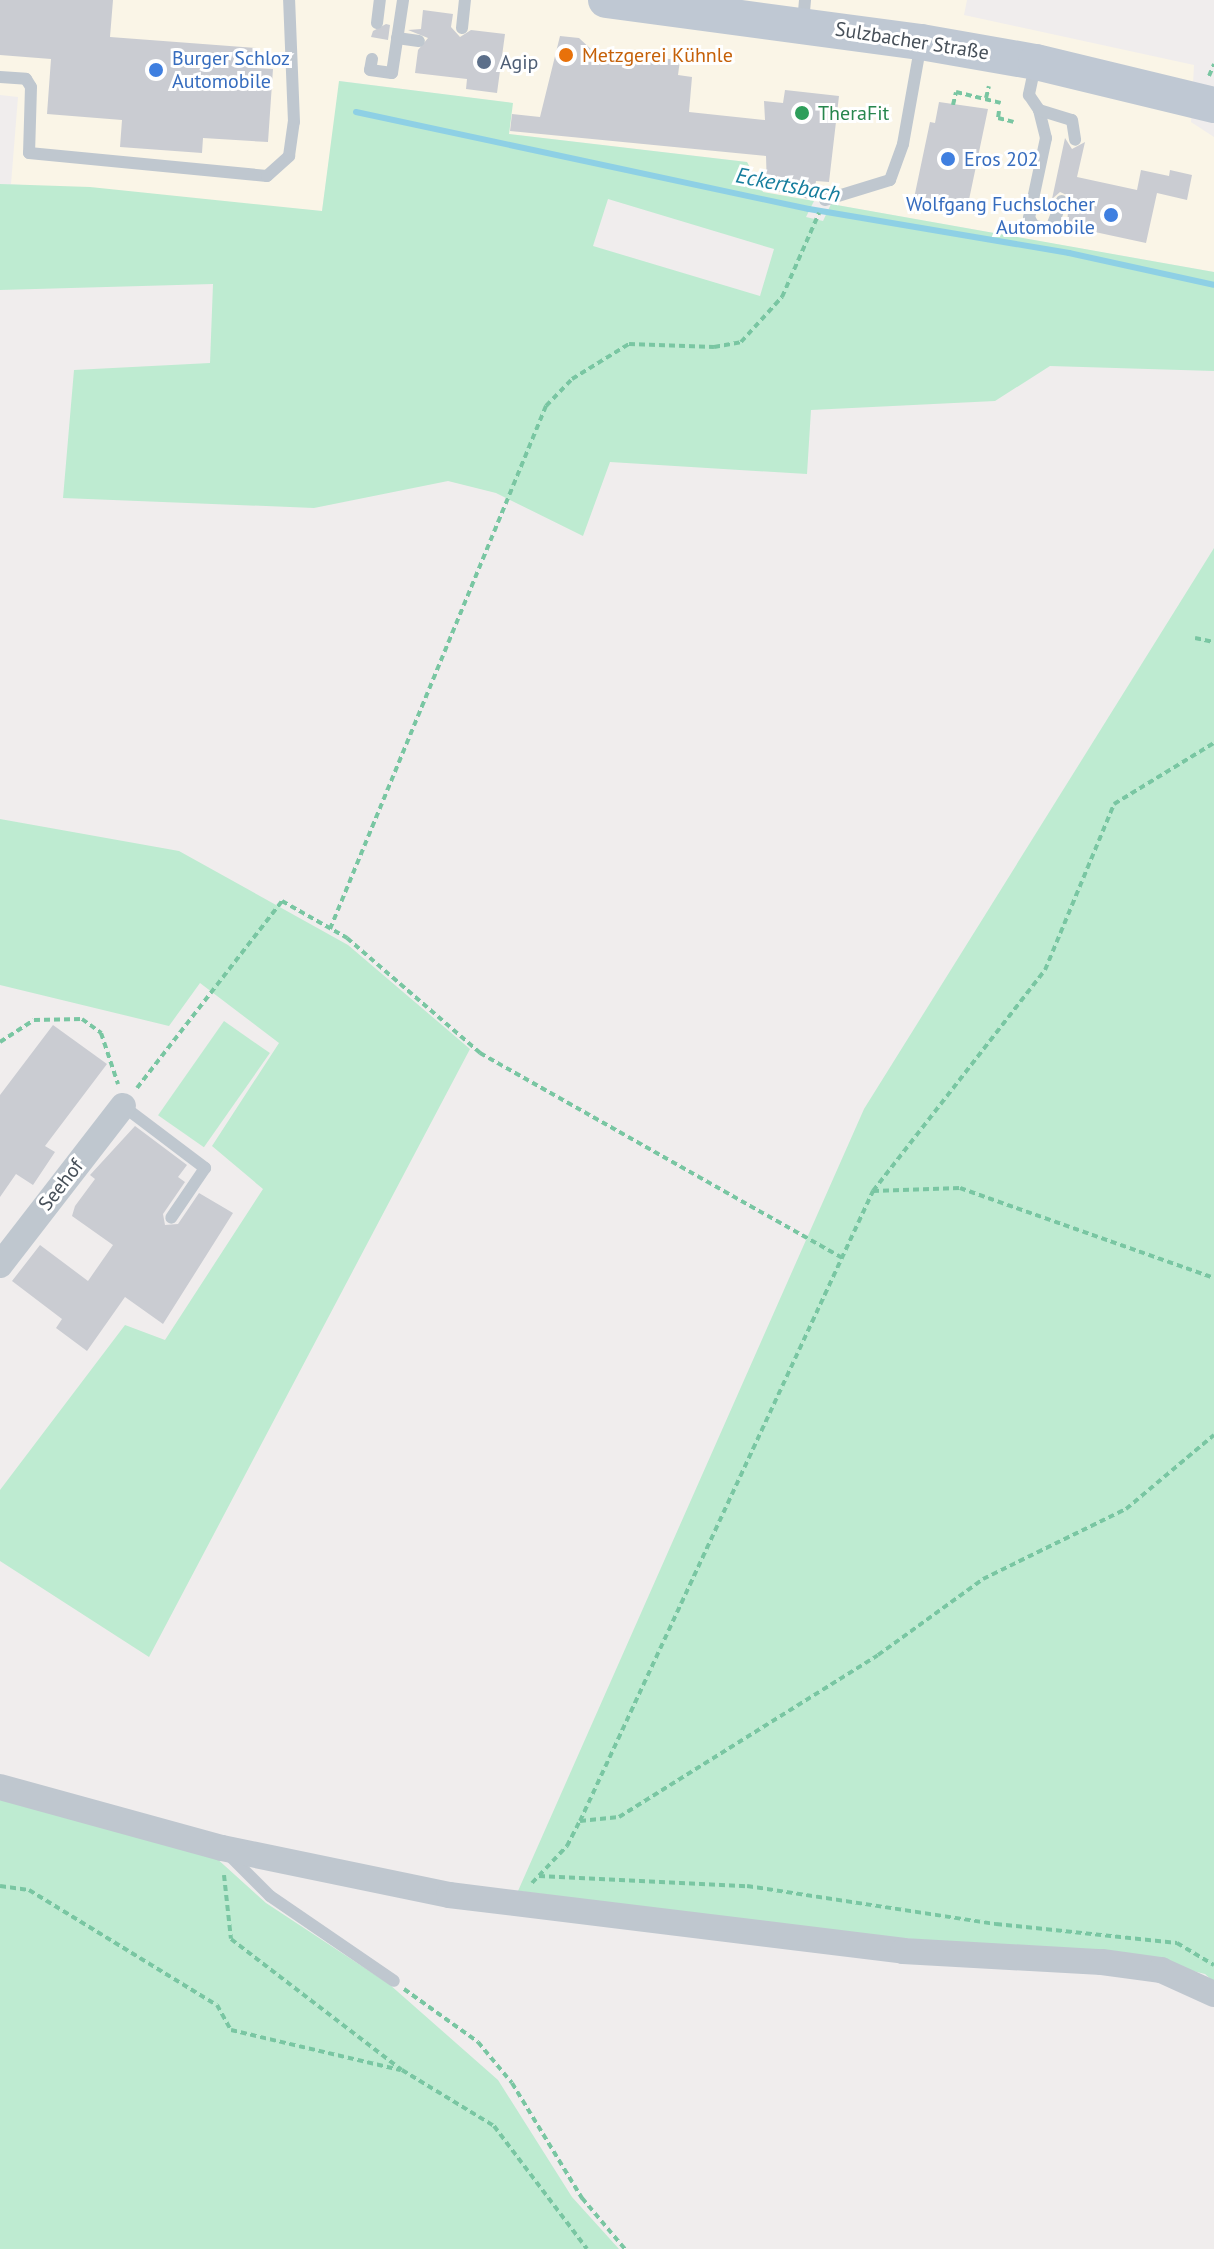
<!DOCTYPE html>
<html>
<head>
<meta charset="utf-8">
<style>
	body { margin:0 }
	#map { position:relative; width:1214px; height:2249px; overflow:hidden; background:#f0eded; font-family:"PT Sans",sans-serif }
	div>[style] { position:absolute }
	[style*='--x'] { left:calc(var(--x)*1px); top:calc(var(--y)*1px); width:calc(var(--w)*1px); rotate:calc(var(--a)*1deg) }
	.commercial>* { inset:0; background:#faf5e7 }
	.green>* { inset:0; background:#beebd1; transform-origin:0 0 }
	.stream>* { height:6px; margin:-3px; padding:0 3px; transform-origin:3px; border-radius:3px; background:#8ed0e5 }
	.building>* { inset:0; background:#caccd2 }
	.path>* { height:4px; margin-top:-2px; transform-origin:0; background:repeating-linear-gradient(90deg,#79c6a2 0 6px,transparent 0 10px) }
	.lane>* { height:12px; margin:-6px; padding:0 6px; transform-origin:6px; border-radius:6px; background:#bfc7cf }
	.street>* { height:26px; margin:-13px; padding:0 13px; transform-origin:13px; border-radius:13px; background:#bfc7cf }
	.secondary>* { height:36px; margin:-18px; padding:0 18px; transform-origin:18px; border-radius:18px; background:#bfc8d3 }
	.dots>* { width:22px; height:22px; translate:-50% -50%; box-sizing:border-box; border:4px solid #fff; border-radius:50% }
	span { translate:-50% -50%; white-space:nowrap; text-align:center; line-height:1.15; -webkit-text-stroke:6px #fff; paint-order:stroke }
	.street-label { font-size:20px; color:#475059 }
	.food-label { font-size:20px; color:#c56008 }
	.left { translate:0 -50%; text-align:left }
	.shop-label { font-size:20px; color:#366cbe }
	.right { translate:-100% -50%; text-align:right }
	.service-label { font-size:20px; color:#4e5e75 }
	.leisure-label { font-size:20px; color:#27864d }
	.water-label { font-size:22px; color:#167d9d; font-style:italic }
</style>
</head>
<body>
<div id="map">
	<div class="commercial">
		<i style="clip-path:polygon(0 0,967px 0,964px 15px,1194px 65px,1191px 122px,1214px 137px,1214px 272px,763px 192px,747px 162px,509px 134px,512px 103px,340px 81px,322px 211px,11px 184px,18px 97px,0 95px)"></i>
	</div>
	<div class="green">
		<i style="clip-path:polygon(evenodd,339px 81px,513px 103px,509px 134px,747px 162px,763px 192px,814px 201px,806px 217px,823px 221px,831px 204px,1214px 272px,1214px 371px,1050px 366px,995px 401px,811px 410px,807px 474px,610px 462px,583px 536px,496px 493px,448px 481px,314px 508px,63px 498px,74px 370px,210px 363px,213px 284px,0 290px,0 184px,90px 187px,322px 211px,339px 81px,608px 199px,774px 249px,760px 296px,593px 246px,608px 199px)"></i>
		<i style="clip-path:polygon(1214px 548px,1214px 1982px,1205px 1974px,1133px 1956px,874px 1936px,518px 1891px,864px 1109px)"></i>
		<i style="clip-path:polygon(0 819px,179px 851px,348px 945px,470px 1049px,149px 1657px,0 1561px,0 1490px,125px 1325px,165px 1340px,263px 1189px,212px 1146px,279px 1043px,200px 983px,169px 1026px,0 985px)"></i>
		<i style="left:224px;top:1021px;width:56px;height:115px;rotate:35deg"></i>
		<i style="clip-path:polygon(0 1797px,214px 1856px,266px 1903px,389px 1984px,498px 2080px,572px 2197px,619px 2249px,0 2249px)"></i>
	</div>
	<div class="stream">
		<i style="--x:356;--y:112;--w:463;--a:12.1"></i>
		<i style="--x:809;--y:209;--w:264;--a:9.6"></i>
		<i style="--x:1069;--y:253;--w:148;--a:12.4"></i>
	</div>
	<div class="building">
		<i style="clip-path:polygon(0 0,113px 0,110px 37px,256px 48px,255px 68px,273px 69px,268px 142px,203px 138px,202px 153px,120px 147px,122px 120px,47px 114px,51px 59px,0 55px)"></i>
		<i style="clip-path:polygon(423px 10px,453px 14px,451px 27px,460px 37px,471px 30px,505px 34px,497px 93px,466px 89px,467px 79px,415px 73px,418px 50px,428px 38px,408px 30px,421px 29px)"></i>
		<i style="clip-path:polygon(386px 24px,390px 25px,388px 40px,371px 37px,373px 31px)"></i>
		<i style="clip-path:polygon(560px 36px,579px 38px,594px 52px,680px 60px,678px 75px,692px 77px,689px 112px,765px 120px,764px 101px,783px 103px,785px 90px,839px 96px,829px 182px,816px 181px,813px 200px,767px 189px,766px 156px,510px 131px,512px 114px,540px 117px)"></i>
		<i style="clip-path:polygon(939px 102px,988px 109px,966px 214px,913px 203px,930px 122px,935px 123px)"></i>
		<i style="clip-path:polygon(1065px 138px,1072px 149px,1085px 142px,1077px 177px,1137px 190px,1141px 170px,1169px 176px,1170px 170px,1192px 175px,1187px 200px,1157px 193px,1146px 243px,1067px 226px,1069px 196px,1060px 192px,1052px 199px)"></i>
		<i style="clip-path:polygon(53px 1025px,107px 1064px,45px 1146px,55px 1152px,33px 1185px,16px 1174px,0 1197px,0 1095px)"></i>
		<i style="clip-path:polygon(135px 1126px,187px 1165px,178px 1177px,185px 1182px,163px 1214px,165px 1225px,178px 1224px,199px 1193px,233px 1213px,163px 1324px,125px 1297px,87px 1351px,56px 1328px,62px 1319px,12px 1281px,40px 1245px,88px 1281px,113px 1245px,72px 1216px,75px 1206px,95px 1179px,90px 1175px)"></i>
	</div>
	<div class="path">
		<i style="--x:1209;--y:76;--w:13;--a:-67"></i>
		<i style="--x:986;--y:98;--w:12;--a:-76"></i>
		<i style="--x:953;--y:105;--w:13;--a:-77"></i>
		<i style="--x:956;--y:92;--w:46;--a:13.7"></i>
		<i style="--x:999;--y:111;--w:7;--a:98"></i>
		<i style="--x:998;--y:118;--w:16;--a:14"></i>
		<i style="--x:1195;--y:638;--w:19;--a:12"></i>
		<i style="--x:330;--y:929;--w:566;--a:-67.56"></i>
		<i style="--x:546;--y:406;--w:37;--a:-46"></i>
		<i style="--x:572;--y:379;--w:67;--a:-31.6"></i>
		<i style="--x:629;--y:344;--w:85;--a:2"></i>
		<i style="--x:714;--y:347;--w:27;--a:-10"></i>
		<i style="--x:741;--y:342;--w:61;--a:-47.7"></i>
		<i style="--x:782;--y:297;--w:92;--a:-66.2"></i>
		<i style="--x:0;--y:1042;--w:40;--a:-32.9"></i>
		<i style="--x:34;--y:1020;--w:48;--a:-1.2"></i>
		<i style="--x:82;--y:1019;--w:24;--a:36"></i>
		<i style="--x:101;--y:1033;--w:54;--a:71.6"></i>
		<i style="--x:137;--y:1088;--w:237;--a:-52.2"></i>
		<i style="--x:282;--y:901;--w:75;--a:29.6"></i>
		<i style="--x:347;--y:938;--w:176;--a:40.8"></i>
		<i style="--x:480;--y:1053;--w:416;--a:29.5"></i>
		<i style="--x:873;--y:1191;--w:87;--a:-2"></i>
		<i style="--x:960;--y:1188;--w:269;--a:19.5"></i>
		<i style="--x:580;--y:1821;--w:39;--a:-6"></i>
		<i style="--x:619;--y:1817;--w:305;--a:-32"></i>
		<i style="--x:878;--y:1655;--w:130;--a:-35.9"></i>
		<i style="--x:983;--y:1579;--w:159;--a:-26.1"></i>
		<i style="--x:1126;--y:1509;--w:115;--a:-40.1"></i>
		<i style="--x:224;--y:1875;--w:64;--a:83.8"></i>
		<i style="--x:231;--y:1939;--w:215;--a:37.5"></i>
		<i style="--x:402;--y:2070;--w:108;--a:31.3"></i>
		<i style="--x:494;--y:2126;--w:154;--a:52.9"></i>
		<i style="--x:539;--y:1876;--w:208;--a:2.8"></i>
		<i style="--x:747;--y:1886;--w:252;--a:8.7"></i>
		<i style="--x:996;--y:1924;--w:182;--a:6"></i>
		<i style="--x:1177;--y:1943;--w:43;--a:30.7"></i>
		<i style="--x:532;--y:1883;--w:51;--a:-46.6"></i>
		<i style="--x:567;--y:1846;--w:28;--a:-63"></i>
		<i style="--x:580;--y:1821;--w:695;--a:-65.06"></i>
		<i style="--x:873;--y:1191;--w:280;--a:-52.1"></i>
		<i style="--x:1045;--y:970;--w:180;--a:-67.4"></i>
		<i style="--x:1114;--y:804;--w:117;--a:-31.4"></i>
		<i style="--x:0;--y:1886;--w:29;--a:8"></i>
		<i style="--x:29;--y:1890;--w:220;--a:31.5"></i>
		<i style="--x:217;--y:2005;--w:29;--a:61"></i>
		<i style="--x:231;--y:2030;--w:174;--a:13.3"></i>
		<i style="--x:404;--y:1989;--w:91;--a:35.6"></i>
		<i style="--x:478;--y:2042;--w:53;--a:50.3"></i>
		<i style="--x:512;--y:2083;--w:135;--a:58.7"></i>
		<i style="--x:582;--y:2198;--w:67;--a:49.9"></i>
	</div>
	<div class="lane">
		<i style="--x:377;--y:23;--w:23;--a:-83"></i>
		<i style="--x:803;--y:23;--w:23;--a:-85"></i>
		<i style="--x:462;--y:28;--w:28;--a:-84"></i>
		<i style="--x:397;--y:38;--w:22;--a:8"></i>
		<i style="--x:372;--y:59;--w:11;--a:100"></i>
		<i style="--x:370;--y:70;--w:22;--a:8"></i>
		<i style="--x:392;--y:73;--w:74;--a:-81.4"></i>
		<i style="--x:1035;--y:66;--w:30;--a:102"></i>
		<i style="--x:1029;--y:95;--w:18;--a:56"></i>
		<i style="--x:1039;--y:110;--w:29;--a:76"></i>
		<i style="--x:1046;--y:138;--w:82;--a:102"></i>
		<i style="--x:1029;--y:218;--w:9;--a:58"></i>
		<i style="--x:1034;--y:226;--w:17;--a:10"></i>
		<i style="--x:1051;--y:229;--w:30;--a:-69"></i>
		<i style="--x:0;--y:77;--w:26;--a:4"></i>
		<i style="--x:26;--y:79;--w:9;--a:58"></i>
		<i style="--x:31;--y:87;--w:66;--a:91.7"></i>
		<i style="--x:29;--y:153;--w:239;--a:5.5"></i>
		<i style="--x:267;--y:176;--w:30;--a:-42"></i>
		<i style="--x:289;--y:156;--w:34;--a:-82"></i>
		<i style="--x:294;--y:122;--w:122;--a:-92.3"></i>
		<i style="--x:1039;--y:110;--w:34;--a:17"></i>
		<i style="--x:1072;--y:120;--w:20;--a:81"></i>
		<i style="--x:825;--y:200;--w:68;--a:-17.1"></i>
		<i style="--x:890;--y:180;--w:38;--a:-70"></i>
		<i style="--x:903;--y:144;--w:103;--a:-79.9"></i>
		<i style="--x:123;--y:1106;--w:103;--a:37.1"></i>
		<i style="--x:205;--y:1168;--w:60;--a:124.2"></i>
		<i style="--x:229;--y:1855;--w:58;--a:45"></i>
		<i style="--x:270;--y:1896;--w:150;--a:34.4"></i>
	</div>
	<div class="street">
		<i style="--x:0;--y:1265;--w:201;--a:-52.3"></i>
		<i style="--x:0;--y:1787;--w:230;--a:15.4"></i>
		<i style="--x:222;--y:1848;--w:232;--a:11.7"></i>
		<i style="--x:449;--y:1895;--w:457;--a:7"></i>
		<i style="--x:903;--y:1951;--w:199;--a:3.2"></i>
		<i style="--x:1102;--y:1962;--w:60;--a:7.7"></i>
		<i style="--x:1161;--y:1970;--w:58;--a:24.4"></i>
	</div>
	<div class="secondary">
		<i style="--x:606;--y:0;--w:318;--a:7.6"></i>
		<i style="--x:921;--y:42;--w:117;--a:9.9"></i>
		<i style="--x:1036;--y:62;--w:183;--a:13.6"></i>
	</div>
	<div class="dots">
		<i style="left:566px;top:55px;background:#e8710a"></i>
		<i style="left:484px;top:62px;background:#5c6f8a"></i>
		<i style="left:156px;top:70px;background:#3f7fe0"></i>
		<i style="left:802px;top:113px;background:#2e9e5b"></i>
		<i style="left:948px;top:159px;background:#3f7fe0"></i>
		<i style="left:1111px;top:215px;background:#3f7fe0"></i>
	</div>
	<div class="street-label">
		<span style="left:912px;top:41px;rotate:9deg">Sulzbacher Straße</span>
		<span style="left:61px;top:1185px;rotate:-52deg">Seehof</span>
	</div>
	<div class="food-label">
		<span class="left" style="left:582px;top:55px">Metzgerei Kühnle</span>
	</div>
	<div class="shop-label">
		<span class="left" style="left:172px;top:70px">Burger Schloz<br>Automobile</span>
		<span class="left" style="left:964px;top:159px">Eros 202</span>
		<span class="right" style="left:1095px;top:216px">Wolfgang Fuchslocher<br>Automobile</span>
	</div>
	<div class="service-label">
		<span class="left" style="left:500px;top:62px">Agip</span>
	</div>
	<div class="leisure-label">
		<span class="left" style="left:818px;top:113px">TheraFit</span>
	</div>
	<div class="water-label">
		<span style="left:788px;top:185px;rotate:11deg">Eckertsbach</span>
	</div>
</div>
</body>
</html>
